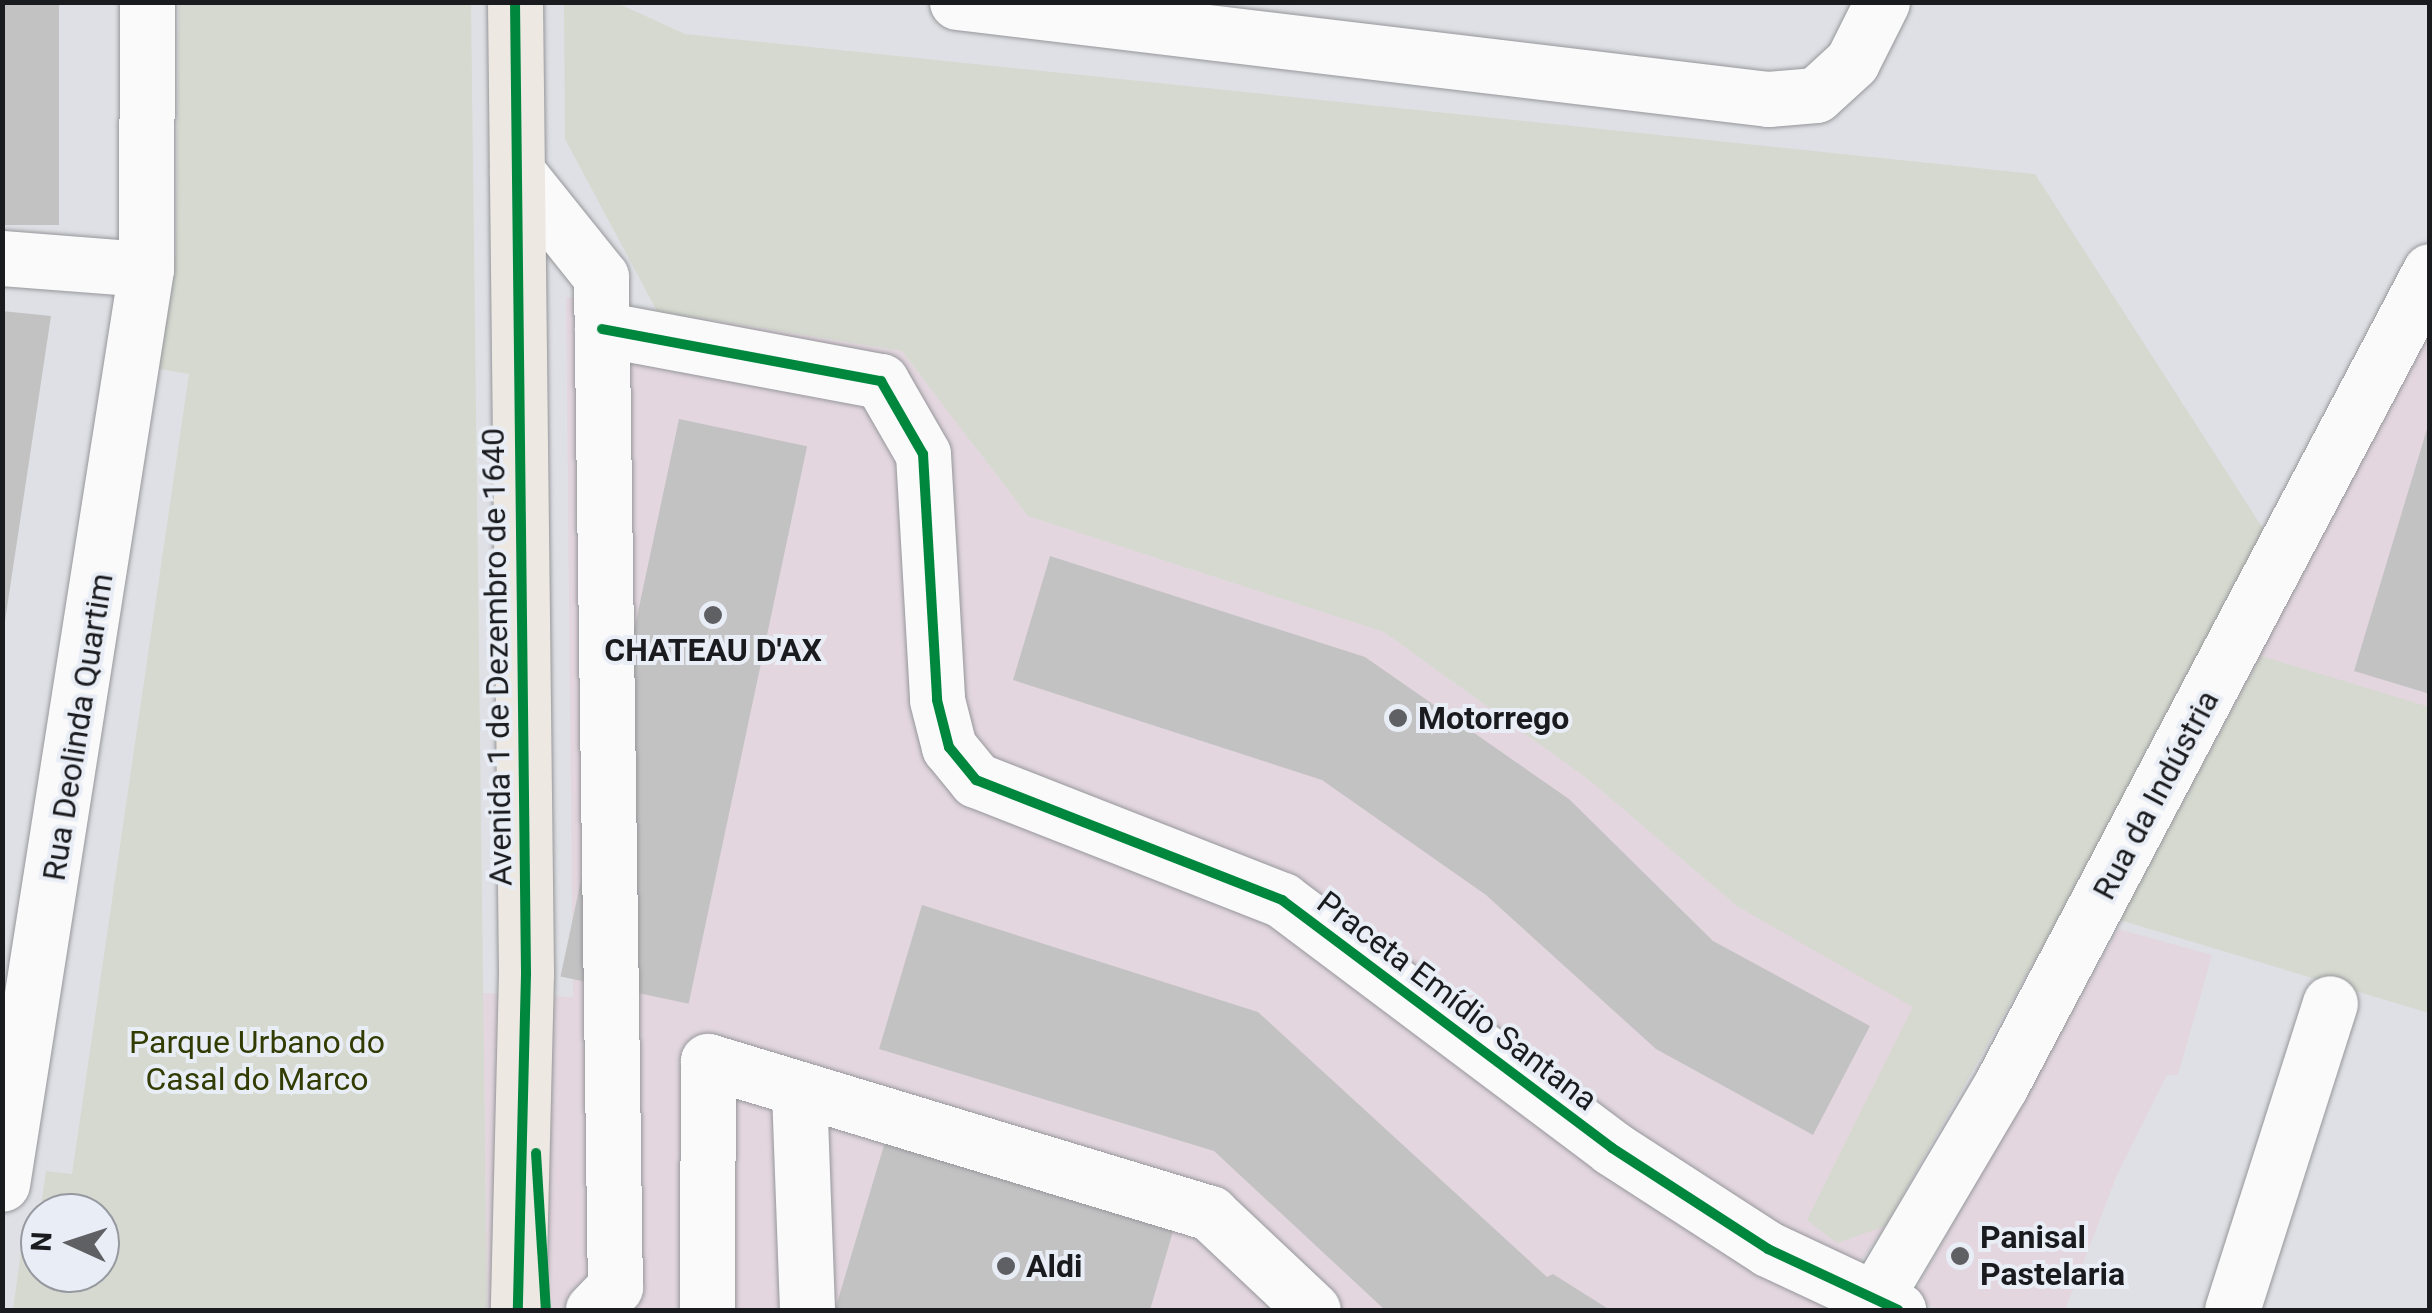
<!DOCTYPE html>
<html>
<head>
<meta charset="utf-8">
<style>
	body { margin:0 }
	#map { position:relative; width:2432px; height:1313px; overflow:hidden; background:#dfe0e5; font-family:Roboto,sans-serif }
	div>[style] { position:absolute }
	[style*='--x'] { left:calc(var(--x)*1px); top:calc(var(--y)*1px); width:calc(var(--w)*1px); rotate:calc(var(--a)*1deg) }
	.industrial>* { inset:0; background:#e3d6de }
	.green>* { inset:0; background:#d5d9cf }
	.building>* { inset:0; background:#c3c2c3; transform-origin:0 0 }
	.roads { filter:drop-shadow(0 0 2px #96979b) drop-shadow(0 0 2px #96979b) }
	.minor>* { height:55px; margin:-27.5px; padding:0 27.5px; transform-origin:27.5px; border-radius:27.5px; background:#fafafb }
	.major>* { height:55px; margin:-27.5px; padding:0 27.5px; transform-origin:27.5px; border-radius:27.5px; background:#ede8e2 }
	.cycleway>* { height:10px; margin:-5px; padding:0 5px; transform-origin:5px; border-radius:5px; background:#00873e }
	.dots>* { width:28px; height:28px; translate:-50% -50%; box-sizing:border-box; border:5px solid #e9edf5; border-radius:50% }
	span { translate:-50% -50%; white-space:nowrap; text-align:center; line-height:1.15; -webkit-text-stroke:8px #e9edf5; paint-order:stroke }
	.poi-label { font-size:32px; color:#1a1b1e; font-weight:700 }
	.left { translate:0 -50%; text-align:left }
	.street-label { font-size:32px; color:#1a1b1e }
	.park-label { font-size:32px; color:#323c02 }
	.frame { position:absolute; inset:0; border:5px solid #1a1b1e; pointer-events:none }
	.north { position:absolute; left:20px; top:1193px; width:100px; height:100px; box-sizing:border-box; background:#e9edf5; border:2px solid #96999f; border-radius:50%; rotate:273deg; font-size:28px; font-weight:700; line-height:40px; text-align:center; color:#1a1b1e }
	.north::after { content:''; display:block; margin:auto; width:35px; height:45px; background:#5f6064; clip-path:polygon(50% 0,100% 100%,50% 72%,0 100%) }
</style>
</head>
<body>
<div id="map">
	<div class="industrial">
		<i style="clip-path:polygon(566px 297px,902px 351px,1028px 516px,1384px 632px,1588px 779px,1737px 906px,1987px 1045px,1885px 1226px,1827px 1310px,487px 1310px,483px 993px,573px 997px)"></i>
		<i style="clip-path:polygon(2429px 327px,2429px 1013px,2120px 920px)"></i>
		<i style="clip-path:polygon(2118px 929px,2212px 955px,2178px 1075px,2167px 1075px,2117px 1175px,2065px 1310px,1942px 1310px,1910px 1300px)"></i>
	</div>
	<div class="green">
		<i style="clip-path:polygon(179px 3px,471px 3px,487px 1310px,13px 1310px,21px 1251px,35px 1252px,40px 1215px,40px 1273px,100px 1273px,100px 1213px,40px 1213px,46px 1171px,72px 1174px,189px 374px,159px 369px,176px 250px)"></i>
		<i style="clip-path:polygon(564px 3px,617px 3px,685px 34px,2035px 174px,2271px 541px,1885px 1226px,1837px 1243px,1807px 1220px,1913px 1007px,1737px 906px,1588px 779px,1384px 632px,1028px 516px,902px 351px,657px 311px,565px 139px)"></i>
		<i style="clip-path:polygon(2261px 656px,2429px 707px,2429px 1013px,2120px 920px)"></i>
	</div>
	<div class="building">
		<i style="left:2px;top:2px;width:57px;height:223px"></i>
		<i style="clip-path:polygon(2px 311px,51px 316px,5px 621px,2px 621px)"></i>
		<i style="left:679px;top:419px;width:131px;height:570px;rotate:12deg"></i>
		<i style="clip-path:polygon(2430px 419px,2430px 694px,2354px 671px)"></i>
		<i style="clip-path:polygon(1050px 556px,1365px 657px,1569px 799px,1713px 941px,1870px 1026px,1813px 1135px,1656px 1049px,1486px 895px,1322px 780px,1013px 680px)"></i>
		<i style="clip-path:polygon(922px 905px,1258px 1012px,1547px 1277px,1553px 1274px,1610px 1310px,1385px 1310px,1214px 1151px,879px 1049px)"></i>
		<i style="clip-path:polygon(887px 1135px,1176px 1221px,1150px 1310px,835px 1310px)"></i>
	</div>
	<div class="roads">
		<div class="minor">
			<i style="--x:957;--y:2;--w:817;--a:6.82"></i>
			<i style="--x:1768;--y:99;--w:48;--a:-4.8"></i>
			<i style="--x:1816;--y:95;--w:49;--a:-42.5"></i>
			<i style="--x:1852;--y:62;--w:67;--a:-63.4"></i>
			<i style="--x:517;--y:172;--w:134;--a:51.3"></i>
			<i style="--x:601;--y:277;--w:1010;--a:89.21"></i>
			<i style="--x:615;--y:1287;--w:32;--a:134"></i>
			<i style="--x:2;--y:258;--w:144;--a:4.4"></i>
			<i style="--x:146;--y:269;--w:926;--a:98.94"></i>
			<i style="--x:146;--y:269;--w:267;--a:-89.8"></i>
			<i style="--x:602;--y:329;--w:284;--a:10.6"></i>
			<i style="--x:881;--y:381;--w:84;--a:60.1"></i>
			<i style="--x:923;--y:454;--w:246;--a:86.7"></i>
			<i style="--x:937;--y:700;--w:49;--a:75.7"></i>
			<i style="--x:949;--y:747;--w:43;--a:50.7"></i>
			<i style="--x:976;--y:780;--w:329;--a:21.4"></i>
			<i style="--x:1282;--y:900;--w:413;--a:36.9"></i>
			<i style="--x:1612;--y:1148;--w:186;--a:32.9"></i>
			<i style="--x:1768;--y:1249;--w:144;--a:25.1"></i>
			<i style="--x:799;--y:1091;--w:219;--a:87.9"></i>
			<i style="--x:707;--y:1310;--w:249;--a:-89.8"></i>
			<i style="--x:708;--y:1061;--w:525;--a:16.85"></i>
			<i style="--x:1210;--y:1213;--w:141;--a:43.3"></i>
			<i style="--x:1868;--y:1310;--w:261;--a:-59.4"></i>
			<i style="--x:2001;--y:1085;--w:920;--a:-62.21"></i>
			<i style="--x:2232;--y:1310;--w:322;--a:-72.3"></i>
		</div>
		<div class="major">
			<i style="--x:515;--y:2;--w:972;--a:89.35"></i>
			<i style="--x:526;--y:974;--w:336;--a:91.4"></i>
		</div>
	</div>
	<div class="cycleway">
		<i style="--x:515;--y:2;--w:972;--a:89.35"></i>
		<i style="--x:526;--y:974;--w:336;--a:91.4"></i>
		<i style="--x:602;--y:329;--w:284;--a:10.6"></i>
		<i style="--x:881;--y:381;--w:84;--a:60.1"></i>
		<i style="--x:923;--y:454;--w:246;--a:86.7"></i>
		<i style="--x:937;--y:700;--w:49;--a:75.7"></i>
		<i style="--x:949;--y:747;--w:43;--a:50.7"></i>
		<i style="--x:976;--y:780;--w:329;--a:21.4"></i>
		<i style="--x:1282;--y:900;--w:413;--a:36.9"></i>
		<i style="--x:1612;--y:1148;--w:186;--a:32.9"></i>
		<i style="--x:1768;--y:1249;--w:144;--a:25.1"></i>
		<i style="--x:536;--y:1153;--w:157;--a:86.4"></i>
	</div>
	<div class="dots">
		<i style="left:713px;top:615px;background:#5f6064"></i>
		<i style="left:1398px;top:718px;background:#5f6064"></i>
		<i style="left:1960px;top:1256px;background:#5f6064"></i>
		<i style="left:1006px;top:1266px;background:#5f6064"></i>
	</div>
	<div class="poi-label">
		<span style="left:713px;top:650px">CHATEAU D'AX</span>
		<span class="left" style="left:1418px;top:718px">Motorrego</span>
		<span class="left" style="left:1980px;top:1256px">Panisal<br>Pastelaria</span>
		<span class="left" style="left:1026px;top:1266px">Aldi</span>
	</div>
	<div class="street-label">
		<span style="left:497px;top:657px;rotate:-91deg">Avenida 1 de Dezembro de 1640</span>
		<span style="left:78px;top:727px;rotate:-81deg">Rua Deolinda Quartim</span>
		<span style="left:2156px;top:795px;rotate:-62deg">Rua da Indústria</span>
		<span style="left:1457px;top:1001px;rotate:37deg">Praceta Emídio Santana</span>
	</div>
	<div class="park-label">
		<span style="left:257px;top:1061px">Parque Urbano do<br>Casal do Marco</span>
	</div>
	<div class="frame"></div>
	<div class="north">N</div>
</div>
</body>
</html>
